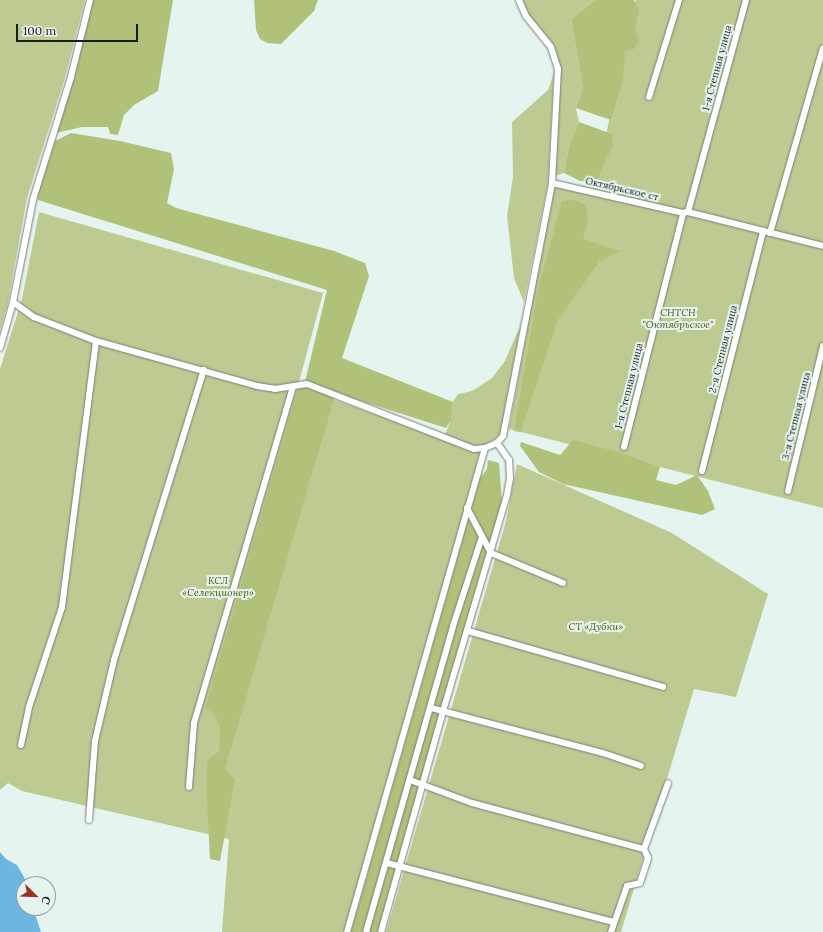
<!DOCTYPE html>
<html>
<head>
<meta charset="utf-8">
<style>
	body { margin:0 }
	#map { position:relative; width:823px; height:932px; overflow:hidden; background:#e6f4f0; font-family:Lora,serif }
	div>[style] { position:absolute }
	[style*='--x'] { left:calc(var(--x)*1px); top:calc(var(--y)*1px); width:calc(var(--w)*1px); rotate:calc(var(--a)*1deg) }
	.green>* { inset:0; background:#bdcb93 }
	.forest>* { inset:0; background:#b0c27a }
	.water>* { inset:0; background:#6db6e2 }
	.roads { filter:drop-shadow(0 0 1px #74817d) drop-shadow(0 0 1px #74817d) }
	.minor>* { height:6px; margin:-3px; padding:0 3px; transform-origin:3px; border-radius:3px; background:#fff }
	span { translate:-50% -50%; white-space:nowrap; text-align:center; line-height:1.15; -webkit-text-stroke:4px #e6f4f0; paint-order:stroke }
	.street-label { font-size:10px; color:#181d1c }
	.park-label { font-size:10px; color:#4c5a06; font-style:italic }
	.north { position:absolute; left:16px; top:876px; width:40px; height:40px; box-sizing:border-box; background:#e6f4f0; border:1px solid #949e9b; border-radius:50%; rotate:113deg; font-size:11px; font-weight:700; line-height:16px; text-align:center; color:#181d1c }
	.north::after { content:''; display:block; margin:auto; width:14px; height:18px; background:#9c321f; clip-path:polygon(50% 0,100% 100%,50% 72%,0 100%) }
	.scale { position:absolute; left:16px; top:24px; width:122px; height:18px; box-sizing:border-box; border:2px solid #181d1c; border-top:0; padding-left:5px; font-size:12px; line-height:14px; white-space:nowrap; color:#181d1c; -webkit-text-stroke:3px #e6f4f0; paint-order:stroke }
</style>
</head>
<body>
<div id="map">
	<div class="green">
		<i style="clip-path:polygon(0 0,85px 0,65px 78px,27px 198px,8px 303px,0 330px)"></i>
		<i style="clip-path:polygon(522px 0,595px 0,571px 19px,583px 87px,576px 108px,579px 122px,569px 145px,564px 173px,555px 176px,560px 68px,552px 45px,528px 15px)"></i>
		<i style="clip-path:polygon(636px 0,823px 0,823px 508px,509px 429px,554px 181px,594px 188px)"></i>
		<i style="clip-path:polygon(554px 73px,548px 183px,524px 302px,514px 278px,507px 216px,513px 177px,512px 122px,548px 90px)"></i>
		<i style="clip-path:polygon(39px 212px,323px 293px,299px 382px,335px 400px,480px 452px,351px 932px,222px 932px,229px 839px,22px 791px,8px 783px,0 790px,0 369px,22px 299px)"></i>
		<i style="clip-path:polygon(520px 326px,508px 402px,500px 435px,486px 445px,475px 446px,445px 435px,451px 419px,453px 402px,458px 394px,472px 391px,492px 378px,505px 361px)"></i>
		<i style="clip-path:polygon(517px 464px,672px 533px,768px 594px,736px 697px,694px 689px,621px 932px,386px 932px,506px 521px)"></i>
	</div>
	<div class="forest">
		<i style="clip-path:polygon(92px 0,173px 0,158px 91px,134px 105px,124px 115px,118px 135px,110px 134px,108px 127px,82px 127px,56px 133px,74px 79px)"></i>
		<i style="clip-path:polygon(254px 0,318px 0,314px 11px,281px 44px,267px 43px,260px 39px,256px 30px)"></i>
		<i style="clip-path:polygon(595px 0,634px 0,639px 10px,635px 29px,639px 42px,634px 49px,625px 51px,623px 80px,611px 120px,576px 108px,583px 87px,571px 19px)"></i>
		<i style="clip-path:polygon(579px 122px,612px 134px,613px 145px,596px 182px,580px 181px,564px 173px,569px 145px)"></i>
		<i style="clip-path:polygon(71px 133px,120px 141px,171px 153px,174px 169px,167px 203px,176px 208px,334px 251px,365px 263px,369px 276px,342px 358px,453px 402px,451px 420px,446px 428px,336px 393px,225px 769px,235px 780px,220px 861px,210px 859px,207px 804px,207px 761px,219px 751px,220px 727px,214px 714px,205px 708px,297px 392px,304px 386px,327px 290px,38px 200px,37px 196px,55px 141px)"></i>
		<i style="clip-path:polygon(574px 200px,584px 204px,587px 209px,588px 220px,583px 239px,620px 251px,599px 262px,558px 320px,521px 432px,514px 431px,538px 289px,562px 201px)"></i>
		<i style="clip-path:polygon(573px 440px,618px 452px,660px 467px,656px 480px,676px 485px,697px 475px,708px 491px,715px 509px,702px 515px,563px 484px,539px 472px,520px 446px,521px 442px,560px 455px)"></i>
		<i style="clip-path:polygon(488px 460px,499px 463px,502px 502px,378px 932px,351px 932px,480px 478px,487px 469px)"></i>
	</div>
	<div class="water">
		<i style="clip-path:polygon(0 852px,6px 859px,17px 865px,28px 884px,24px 884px,24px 908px,33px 908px,41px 932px,0 932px)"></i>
	</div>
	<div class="roads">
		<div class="minor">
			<i style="--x:90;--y:0;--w:79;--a:103.9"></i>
			<i style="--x:71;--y:77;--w:129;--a:107.2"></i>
			<i style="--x:33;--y:200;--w:104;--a:101.1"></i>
			<i style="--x:13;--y:302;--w:26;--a:36"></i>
			<i style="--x:34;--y:317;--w:66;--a:21.2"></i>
			<i style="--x:96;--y:341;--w:167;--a:15.6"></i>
			<i style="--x:257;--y:386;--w:18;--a:9"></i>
			<i style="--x:275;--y:389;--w:32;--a:-9"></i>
			<i style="--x:307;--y:384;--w:179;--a:21.3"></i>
			<i style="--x:474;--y:449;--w:11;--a:-5"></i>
			<i style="--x:485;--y:448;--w:13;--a:-23"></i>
			<i style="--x:497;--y:443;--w:9;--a:-49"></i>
			<i style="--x:503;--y:436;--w:258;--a:-79"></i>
			<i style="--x:552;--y:183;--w:114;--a:-87"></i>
			<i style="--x:558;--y:69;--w:23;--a:-108"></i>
			<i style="--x:551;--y:47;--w:40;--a:-129"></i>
			<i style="--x:526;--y:16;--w:17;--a:-114"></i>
			<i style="--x:649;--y:97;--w:102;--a:-72.8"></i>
			<i style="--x:552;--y:183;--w:134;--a:12.9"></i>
			<i style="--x:683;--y:213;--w:4;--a:-14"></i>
			<i style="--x:688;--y:212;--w:220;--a:-74.7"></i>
			<i style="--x:688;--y:212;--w:139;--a:14.1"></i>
			<i style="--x:770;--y:233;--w:192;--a:-74"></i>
			<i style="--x:0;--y:348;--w:48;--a:-74.2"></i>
			<i style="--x:624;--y:447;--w:241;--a:-75.8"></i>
			<i style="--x:702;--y:471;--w:248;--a:-75.7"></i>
			<i style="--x:788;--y:491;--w:149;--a:-76.4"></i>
			<i style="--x:467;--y:508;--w:51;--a:61.9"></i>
			<i style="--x:491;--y:553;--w:78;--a:22.6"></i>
			<i style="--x:468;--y:631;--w:203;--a:16"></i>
			<i style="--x:431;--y:708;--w:178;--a:14.7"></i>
			<i style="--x:603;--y:753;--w:40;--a:18.9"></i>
			<i style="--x:21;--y:745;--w:39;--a:-78"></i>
			<i style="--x:29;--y:707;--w:105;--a:-71.7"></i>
			<i style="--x:62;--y:607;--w:268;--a:-82.7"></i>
			<i style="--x:410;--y:780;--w:66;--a:20.4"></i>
			<i style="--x:472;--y:803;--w:178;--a:15"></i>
			<i style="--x:644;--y:849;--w:70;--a:-70"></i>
			<i style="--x:189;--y:787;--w:64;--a:-85.5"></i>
			<i style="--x:194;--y:723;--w:351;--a:-73.6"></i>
			<i style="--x:89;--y:820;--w:79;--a:-85.7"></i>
			<i style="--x:95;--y:741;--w:83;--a:-76.8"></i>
			<i style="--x:114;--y:660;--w:304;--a:-72.8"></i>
			<i style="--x:387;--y:863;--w:234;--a:14.6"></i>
			<i style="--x:347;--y:932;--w:503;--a:-74.09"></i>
			<i style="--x:366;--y:932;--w:318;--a:-74.1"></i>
			<i style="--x:453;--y:626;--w:94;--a:-72"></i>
			<i style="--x:381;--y:932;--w:230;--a:-74.3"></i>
			<i style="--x:443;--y:711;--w:225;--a:-73.5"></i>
			<i style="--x:507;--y:495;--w:17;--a:-80"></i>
			<i style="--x:510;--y:478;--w:18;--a:-93"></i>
			<i style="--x:509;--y:460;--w:21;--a:-125"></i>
			<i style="--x:611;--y:932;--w:49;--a:-70.8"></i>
			<i style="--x:627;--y:886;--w:13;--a:-13"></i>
			<i style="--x:640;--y:883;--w:26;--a:-72"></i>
			<i style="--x:648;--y:858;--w:10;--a:-114"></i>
		</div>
	</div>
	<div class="street-label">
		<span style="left:717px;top:68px;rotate:-75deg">1-я Степная улица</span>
		<span style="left:622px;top:189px;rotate:13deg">Октябрьское ст</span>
		<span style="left:723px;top:349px;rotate:-76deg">2-я Степная улица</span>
		<span style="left:629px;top:386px;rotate:-76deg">1-я Степная улица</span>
		<span style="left:796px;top:416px;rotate:-76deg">3-я Степная улица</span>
	</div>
	<div class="park-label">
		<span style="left:678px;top:318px">СНТСН<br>"Октябрьское"</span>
		<span style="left:218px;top:586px">КСЛ<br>«Селекционер»</span>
		<span style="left:596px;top:627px">СТ «Дубки»</span>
	</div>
	<div class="north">С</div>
	<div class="scale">100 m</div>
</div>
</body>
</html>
